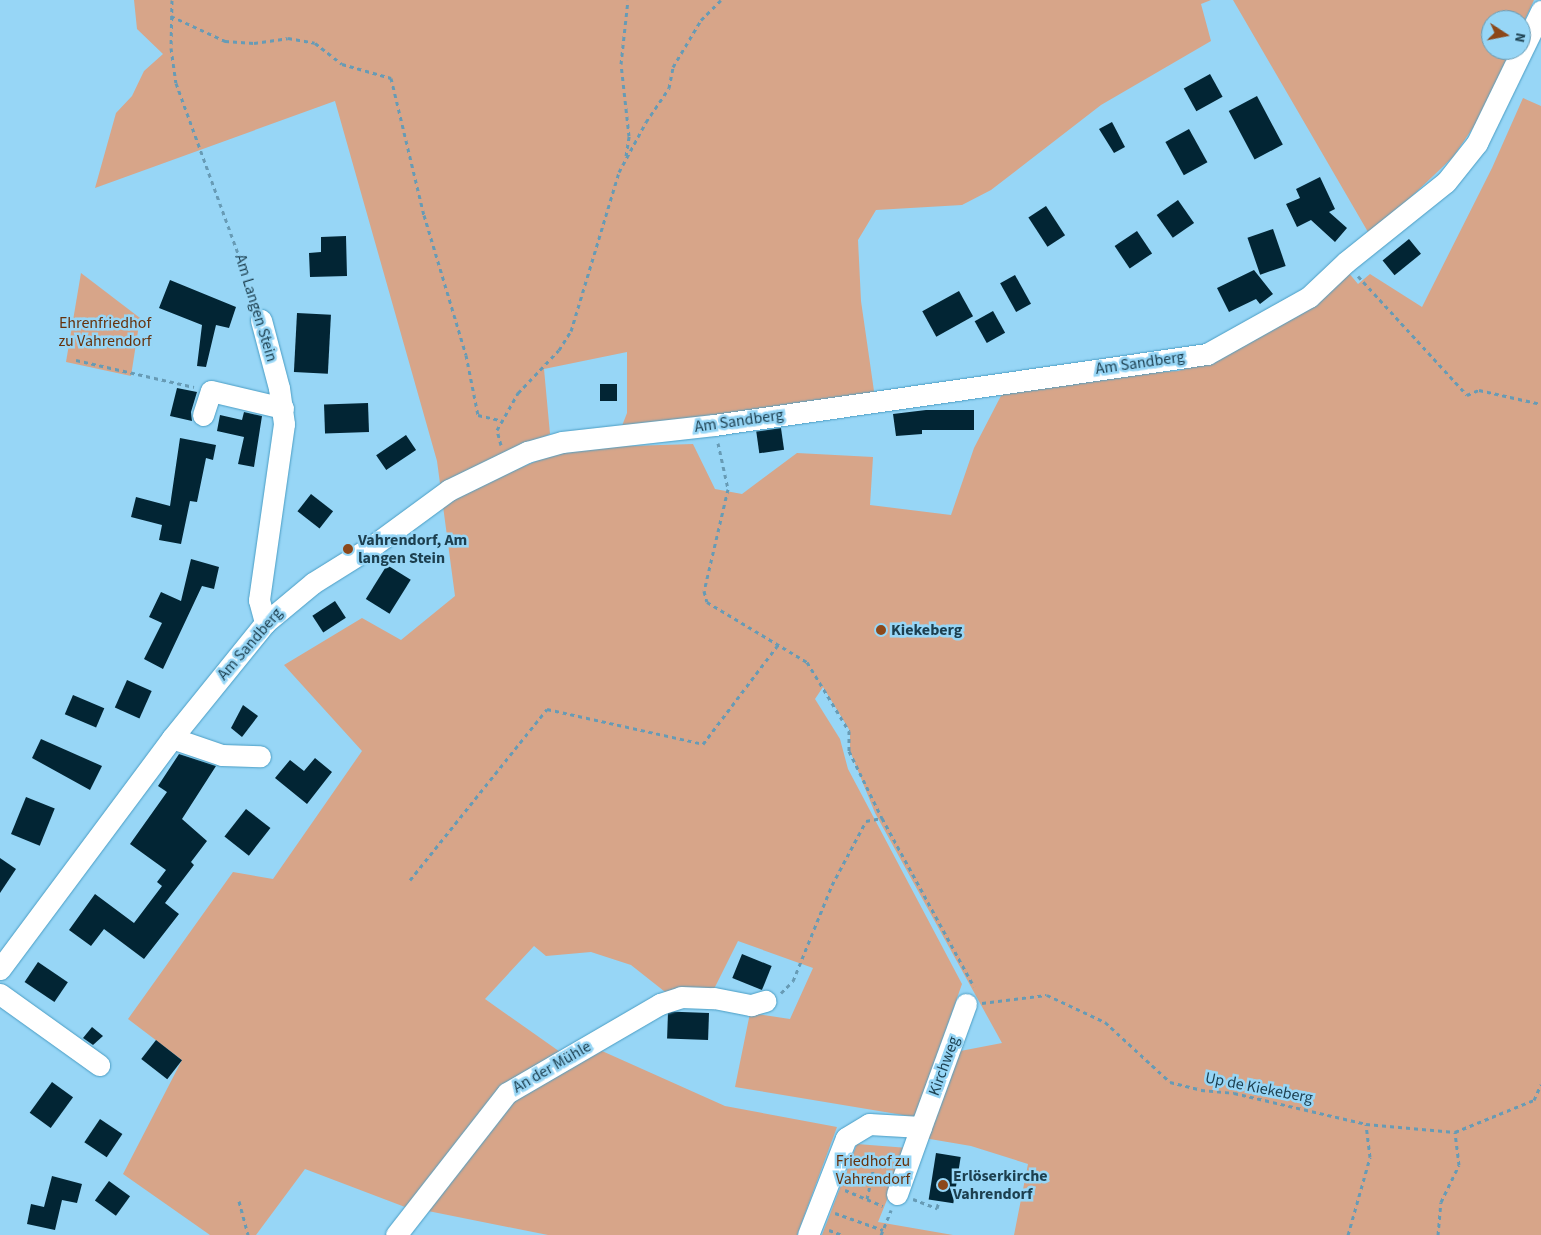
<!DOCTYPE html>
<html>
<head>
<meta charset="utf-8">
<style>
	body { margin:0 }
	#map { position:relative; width:1541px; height:1235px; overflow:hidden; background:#97d6f6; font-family:"Source Sans 3",sans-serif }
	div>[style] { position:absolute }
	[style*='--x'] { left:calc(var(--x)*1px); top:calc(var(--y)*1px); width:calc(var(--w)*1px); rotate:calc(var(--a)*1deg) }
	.green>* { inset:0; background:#d7a589 }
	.building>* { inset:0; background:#022534; transform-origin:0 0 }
	.path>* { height:3px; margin-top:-1.5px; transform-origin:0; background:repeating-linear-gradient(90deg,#679bb5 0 4px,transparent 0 8px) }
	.roads { filter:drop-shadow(0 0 1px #4a9dc4) drop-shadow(0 0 1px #4a9dc4) }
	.minor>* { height:21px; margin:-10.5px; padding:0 10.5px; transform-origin:10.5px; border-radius:10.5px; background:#fff }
	.dots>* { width:14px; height:14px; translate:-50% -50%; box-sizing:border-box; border:2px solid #97d6f6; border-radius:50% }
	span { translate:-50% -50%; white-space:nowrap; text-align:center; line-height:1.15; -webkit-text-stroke:5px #97d6f6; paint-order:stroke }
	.street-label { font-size:16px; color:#1c3f4f }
	.park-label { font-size:16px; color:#66320d }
	.poi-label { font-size:16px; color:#1c3f4f; font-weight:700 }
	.left { translate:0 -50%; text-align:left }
	.north { position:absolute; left:1481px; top:10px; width:50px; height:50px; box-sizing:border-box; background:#97d6f6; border:1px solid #669ab3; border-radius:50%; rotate:101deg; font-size:14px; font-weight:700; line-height:20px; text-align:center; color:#1c3f4f }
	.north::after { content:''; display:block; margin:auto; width:18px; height:22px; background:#8c481a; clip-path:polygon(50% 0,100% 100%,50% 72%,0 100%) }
</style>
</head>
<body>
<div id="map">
	<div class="green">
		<i style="clip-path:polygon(134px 0,1211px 0,1201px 4px,1211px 41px,1101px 105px,991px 190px,962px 205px,876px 210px,858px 240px,861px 301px,875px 398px,620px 431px,627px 413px,627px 352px,544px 369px,550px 434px,459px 476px,463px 492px,567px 448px,693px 444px,715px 489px,742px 494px,797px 453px,873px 457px,870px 505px,951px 515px,974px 448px,1005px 388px,1049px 378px,1178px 371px,1209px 361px,1298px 316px,1348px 272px,1358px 284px,1370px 274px,1422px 307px,1492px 168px,1523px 98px,1541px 106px,1541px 1235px,1014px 1235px,1028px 1164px,971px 1146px,924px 1138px,950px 1053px,1002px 1043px,875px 813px,850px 751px,850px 731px,823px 687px,815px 699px,840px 739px,848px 769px,962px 984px,915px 1117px,735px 1087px,750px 1013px,790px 1019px,813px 968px,738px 941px,714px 989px,669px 995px,631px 965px,591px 952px,546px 956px,534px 946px,485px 999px,563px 1054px,405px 1207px,305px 1169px,256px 1235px,210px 1235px,123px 1174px,182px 1060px,128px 1019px,233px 872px,273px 879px,362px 751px,284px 665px,362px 618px,401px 640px,455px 596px,437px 461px,335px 101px,95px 188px,116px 113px,132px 96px,144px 71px,163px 54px,137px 29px)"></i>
		<i style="clip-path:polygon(1233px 0,1534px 0,1521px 28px,1521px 20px,1491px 20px,1491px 50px,1511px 50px,1479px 119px,1453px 157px,1391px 216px,1368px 232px)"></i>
		<i style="clip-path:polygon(81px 273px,140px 318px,131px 376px,66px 362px)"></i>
		<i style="clip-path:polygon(602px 1051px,725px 1106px,837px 1127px,797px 1235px,548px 1235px,428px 1211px,515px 1099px)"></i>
		<i style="clip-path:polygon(857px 1144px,908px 1148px,878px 1222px,953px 1235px,822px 1235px)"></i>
	</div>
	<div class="building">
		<i style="left:1210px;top:74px;width:26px;height:30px;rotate:61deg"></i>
		<i style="left:1257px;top:96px;width:55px;height:32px;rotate:62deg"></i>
		<i style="clip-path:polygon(1112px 122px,1125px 147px,1114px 153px,1099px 129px)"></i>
		<i style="left:1189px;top:129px;width:38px;height:27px;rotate:61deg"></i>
		<i style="clip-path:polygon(1320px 177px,1335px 209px,1329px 212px,1347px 228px,1335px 242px,1311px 220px,1297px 227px,1286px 204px,1300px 198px,1296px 189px)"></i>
		<i style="left:1178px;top:200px;width:28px;height:26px;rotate:55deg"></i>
		<i style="left:1046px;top:206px;width:35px;height:21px;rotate:57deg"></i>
		<i style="left:1273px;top:229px;width:39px;height:27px;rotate:71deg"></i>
		<i style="left:1137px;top:231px;width:27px;height:27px;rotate:56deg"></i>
		<i style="clip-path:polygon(346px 236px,347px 276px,310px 277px,309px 253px,321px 252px,321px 237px)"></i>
		<i style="left:1409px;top:239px;width:19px;height:34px;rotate:51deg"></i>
		<i style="clip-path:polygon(1254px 270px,1273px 294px,1260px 304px,1256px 299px,1229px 312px,1217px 288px)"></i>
		<i style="left:1015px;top:275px;width:33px;height:17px;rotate:61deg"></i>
		<i style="clip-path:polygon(170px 280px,236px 307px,229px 328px,216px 325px,206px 367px,197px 366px,202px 325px,159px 308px)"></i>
		<i style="left:959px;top:291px;width:29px;height:42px;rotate:61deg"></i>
		<i style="left:993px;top:311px;width:25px;height:21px;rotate:61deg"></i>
		<i style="left:297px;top:313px;width:34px;height:59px;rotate:3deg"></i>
		<i style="left:617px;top:384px;width:17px;height:17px;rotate:90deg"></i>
		<i style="clip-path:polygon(177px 388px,197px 392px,191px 412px,192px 421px,170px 416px)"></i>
		<i style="left:368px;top:403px;width:29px;height:44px;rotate:88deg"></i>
		<i style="clip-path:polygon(926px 410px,974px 410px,974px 430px,922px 430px,922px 434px,896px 436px,893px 414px)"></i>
		<i style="clip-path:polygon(244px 412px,262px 416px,254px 467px,238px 464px,244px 437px,217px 431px,220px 415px,242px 420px)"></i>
		<i style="left:781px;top:428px;width:22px;height:25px;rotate:82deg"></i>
		<i style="left:406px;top:435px;width:18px;height:36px;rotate:56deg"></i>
		<i style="clip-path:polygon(180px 438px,216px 445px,213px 460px,206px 458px,197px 502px,190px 501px,181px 544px,159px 540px,162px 525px,131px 517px,136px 497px,170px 506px)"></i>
		<i style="left:311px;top:494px;width:28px;height:22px;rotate:38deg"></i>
		<i style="clip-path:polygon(191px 559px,219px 567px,214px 589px,202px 586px,163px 669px,144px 659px,162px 623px,149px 617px,161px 592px,181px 601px)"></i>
		<i style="left:387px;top:565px;width:28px;height:40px;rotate:32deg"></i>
		<i style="left:335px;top:601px;width:20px;height:27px;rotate:57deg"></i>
		<i style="left:127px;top:680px;width:27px;height:30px;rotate:24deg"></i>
		<i style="left:73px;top:695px;width:34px;height:21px;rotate:23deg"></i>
		<i style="clip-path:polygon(243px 705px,258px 716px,242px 737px,231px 728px)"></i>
		<i style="clip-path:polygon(41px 739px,102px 766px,90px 790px,32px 758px)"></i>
		<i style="clip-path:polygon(179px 754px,216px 766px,182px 819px,207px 841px,191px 862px,194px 865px,165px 903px,179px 914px,144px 959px,104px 929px,91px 946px,69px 930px,95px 894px,134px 923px,162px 886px,157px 882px,166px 870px,130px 844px,167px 792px,158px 786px)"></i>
		<i style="clip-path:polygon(315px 758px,332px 772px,307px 804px,275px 778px,290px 760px,304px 771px)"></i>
		<i style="left:26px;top:797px;width:31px;height:40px;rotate:22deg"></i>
		<i style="left:246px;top:809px;width:31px;height:35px;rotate:38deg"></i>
		<i style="clip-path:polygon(0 858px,16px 869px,0 893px)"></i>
		<i style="left:742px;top:954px;width:32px;height:26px;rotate:22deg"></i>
		<i style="left:38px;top:962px;width:36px;height:24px;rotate:34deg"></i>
		<i style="left:709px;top:1013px;width:27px;height:41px;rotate:92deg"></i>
		<i style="clip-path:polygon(92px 1027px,103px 1036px,93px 1045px,83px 1038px)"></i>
		<i style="left:156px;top:1040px;width:33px;height:24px;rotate:38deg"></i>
		<i style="left:52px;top:1082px;width:26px;height:38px;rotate:36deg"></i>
		<i style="left:100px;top:1119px;width:27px;height:28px;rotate:34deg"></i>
		<i style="left:936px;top:1153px;width:25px;height:47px;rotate:9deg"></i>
		<i style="clip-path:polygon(52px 1176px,82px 1184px,77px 1203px,62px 1200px,55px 1230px,27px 1224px,31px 1204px,44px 1207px)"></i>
		<i style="left:109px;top:1181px;width:26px;height:24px;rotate:36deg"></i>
	</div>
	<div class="path">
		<i style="--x:172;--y:0;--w:48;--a:91.2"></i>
		<i style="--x:171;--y:48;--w:35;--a:82"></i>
		<i style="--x:176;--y:83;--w:234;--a:70"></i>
		<i style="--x:171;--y:16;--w:60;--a:24.8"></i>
		<i style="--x:225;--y:41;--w:29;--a:4"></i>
		<i style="--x:254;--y:43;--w:34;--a:-8"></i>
		<i style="--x:288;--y:38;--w:27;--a:10"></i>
		<i style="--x:315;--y:43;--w:34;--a:38"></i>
		<i style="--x:342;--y:64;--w:51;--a:15.9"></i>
		<i style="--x:391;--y:78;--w:141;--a:76.5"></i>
		<i style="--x:424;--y:215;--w:146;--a:73.3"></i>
		<i style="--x:466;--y:355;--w:61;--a:78.7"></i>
		<i style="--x:478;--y:415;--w:26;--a:13"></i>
		<i style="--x:626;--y:156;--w:20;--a:-81"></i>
		<i style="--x:629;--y:136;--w:72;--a:-96.3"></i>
		<i style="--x:621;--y:64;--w:64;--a:-83.8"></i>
		<i style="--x:1358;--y:276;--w:161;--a:47.5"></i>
		<i style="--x:1467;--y:395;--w:13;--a:-23"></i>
		<i style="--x:1479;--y:390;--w:64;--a:12.7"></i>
		<i style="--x:76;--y:360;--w:121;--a:12.9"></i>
		<i style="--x:718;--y:443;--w:47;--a:77.7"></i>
		<i style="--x:728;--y:489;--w:105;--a:103.2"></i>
		<i style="--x:704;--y:591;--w:11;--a:75"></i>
		<i style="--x:707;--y:602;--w:117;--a:31"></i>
		<i style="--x:807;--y:662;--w:81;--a:58.7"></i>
		<i style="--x:849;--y:731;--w:20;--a:90"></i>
		<i style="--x:849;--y:751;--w:75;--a:63.8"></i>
		<i style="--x:882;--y:818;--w:192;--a:61.4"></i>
		<i style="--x:501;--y:445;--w:16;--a:-105"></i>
		<i style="--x:497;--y:430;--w:43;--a:-60.4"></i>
		<i style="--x:518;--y:393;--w:59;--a:-46.4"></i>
		<i style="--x:559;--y:350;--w:22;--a:-58"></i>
		<i style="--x:571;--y:331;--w:166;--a:-73.2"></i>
		<i style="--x:619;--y:172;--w:57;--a:-61.6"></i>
		<i style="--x:646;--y:122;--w:41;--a:-55.9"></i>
		<i style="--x:669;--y:88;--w:21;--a:-79"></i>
		<i style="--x:673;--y:67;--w:55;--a:-59.2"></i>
		<i style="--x:701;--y:20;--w:28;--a:-45"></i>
		<i style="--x:410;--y:880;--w:219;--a:-51.3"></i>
		<i style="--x:547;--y:709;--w:160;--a:12.6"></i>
		<i style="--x:703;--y:744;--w:124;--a:-52.9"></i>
		<i style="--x:781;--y:993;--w:17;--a:-45"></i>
		<i style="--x:793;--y:981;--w:104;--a:-67.9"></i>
		<i style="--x:832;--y:885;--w:72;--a:-62"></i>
		<i style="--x:866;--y:821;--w:16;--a:-11"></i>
		<i style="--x:982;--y:1003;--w:65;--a:-7"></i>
		<i style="--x:1047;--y:995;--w:64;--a:25"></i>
		<i style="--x:1105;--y:1022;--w:88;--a:42.7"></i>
		<i style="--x:1170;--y:1082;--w:32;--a:14"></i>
		<i style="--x:1201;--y:1090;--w:33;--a:5"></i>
		<i style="--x:1234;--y:1093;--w:136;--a:13.2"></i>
		<i style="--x:1366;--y:1124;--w:89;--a:5.1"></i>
		<i style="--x:1455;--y:1132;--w:85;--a:-22.1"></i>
		<i style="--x:1534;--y:1100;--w:17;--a:-66"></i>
		<i style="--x:852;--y:1173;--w:20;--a:18"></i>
		<i style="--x:845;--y:1190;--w:41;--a:22.8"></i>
		<i style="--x:867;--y:1199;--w:35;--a:-78"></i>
		<i style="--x:913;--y:1199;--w:26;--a:21"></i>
		<i style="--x:937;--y:1208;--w:7;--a:-74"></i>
		<i style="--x:239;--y:1201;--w:35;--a:75"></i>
		<i style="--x:835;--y:1213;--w:51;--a:19.5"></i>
		<i style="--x:829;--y:1230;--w:14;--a:21"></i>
		<i style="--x:881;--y:1235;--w:27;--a:-68"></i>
		<i style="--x:1348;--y:1235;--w:81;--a:-74.2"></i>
		<i style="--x:1370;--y:1157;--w:33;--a:-97"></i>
		<i style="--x:1438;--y:1235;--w:33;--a:-85"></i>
		<i style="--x:1441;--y:1202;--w:41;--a:-64.1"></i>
		<i style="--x:1459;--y:1165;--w:33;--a:-97"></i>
	</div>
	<div class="roads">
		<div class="minor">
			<i style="--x:261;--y:320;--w:70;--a:75.2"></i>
			<i style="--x:279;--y:388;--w:36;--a:82"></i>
			<i style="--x:284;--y:424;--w:178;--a:98.1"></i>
			<i style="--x:259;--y:600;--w:24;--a:75"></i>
			<i style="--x:203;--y:415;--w:25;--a:-72"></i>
			<i style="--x:211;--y:391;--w:74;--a:13.3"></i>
			<i style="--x:172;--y:738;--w:53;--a:18.8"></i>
			<i style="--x:222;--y:755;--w:38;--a:2"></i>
			<i style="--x:0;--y:969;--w:288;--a:-53.3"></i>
			<i style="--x:172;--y:738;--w:148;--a:-51"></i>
			<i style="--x:265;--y:623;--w:62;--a:-39.8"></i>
			<i style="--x:313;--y:583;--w:72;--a:-31.9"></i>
			<i style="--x:374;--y:545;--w:93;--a:-36.3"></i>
			<i style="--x:449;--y:490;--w:87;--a:-26"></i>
			<i style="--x:527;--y:452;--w:36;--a:-16"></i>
			<i style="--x:562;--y:442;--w:153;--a:-6.4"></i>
			<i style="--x:714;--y:425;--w:498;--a:-8.2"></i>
			<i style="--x:1207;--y:354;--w:117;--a:-29.2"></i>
			<i style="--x:1309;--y:297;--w:51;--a:-43.4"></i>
			<i style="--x:1346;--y:262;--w:128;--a:-38.7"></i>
			<i style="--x:1446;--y:182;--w:50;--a:-51.5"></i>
			<i style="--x:1477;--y:143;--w:147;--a:-64.1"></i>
			<i style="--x:0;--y:994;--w:122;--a:35.6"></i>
			<i style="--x:897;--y:1194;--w:71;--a:-70.3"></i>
			<i style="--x:396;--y:1235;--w:180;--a:-52"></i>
			<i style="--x:507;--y:1093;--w:177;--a:-30.2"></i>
			<i style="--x:660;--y:1004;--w:22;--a:-18"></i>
			<i style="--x:681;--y:997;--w:33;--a:2"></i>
			<i style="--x:714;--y:998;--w:38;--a:11"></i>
			<i style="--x:751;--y:1005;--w:15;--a:-16"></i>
			<i style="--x:808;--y:1235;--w:104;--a:-68.6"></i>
			<i style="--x:846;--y:1138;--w:27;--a:-31"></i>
			<i style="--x:869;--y:1124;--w:52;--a:3.3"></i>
			<i style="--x:921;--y:1127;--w:131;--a:-69.9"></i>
		</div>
	</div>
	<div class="dots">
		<i style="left:348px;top:549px;background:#8c481a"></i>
		<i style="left:881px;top:630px;background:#8c481a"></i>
		<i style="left:943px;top:1185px;background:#8c481a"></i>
	</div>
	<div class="street-label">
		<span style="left:256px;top:308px;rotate:73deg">Am Langen Stein</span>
		<span style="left:1140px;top:363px;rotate:-8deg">Am Sandberg</span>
		<span style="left:739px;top:421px;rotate:-8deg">Am Sandberg</span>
		<span style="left:250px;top:644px;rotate:-49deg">Am Sandberg</span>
		<span style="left:944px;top:1066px;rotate:-70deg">Kirchweg</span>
		<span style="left:552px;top:1067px;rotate:-30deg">An der Mühle</span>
		<span style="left:1259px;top:1088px;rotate:11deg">Up de Kiekeberg</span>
	</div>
	<div class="park-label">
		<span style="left:105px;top:332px">Ehrenfriedhof<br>zu Vahrendorf</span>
		<span style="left:873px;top:1170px">Friedhof zu<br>Vahrendorf</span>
	</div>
	<div class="poi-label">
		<span class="left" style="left:358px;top:549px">Vahrendorf, Am<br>langen Stein</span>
		<span class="left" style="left:891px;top:630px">Kiekeberg</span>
		<span class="left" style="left:953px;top:1185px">Erlöserkirche<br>Vahrendorf</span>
	</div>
	<div class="north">N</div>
</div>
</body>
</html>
